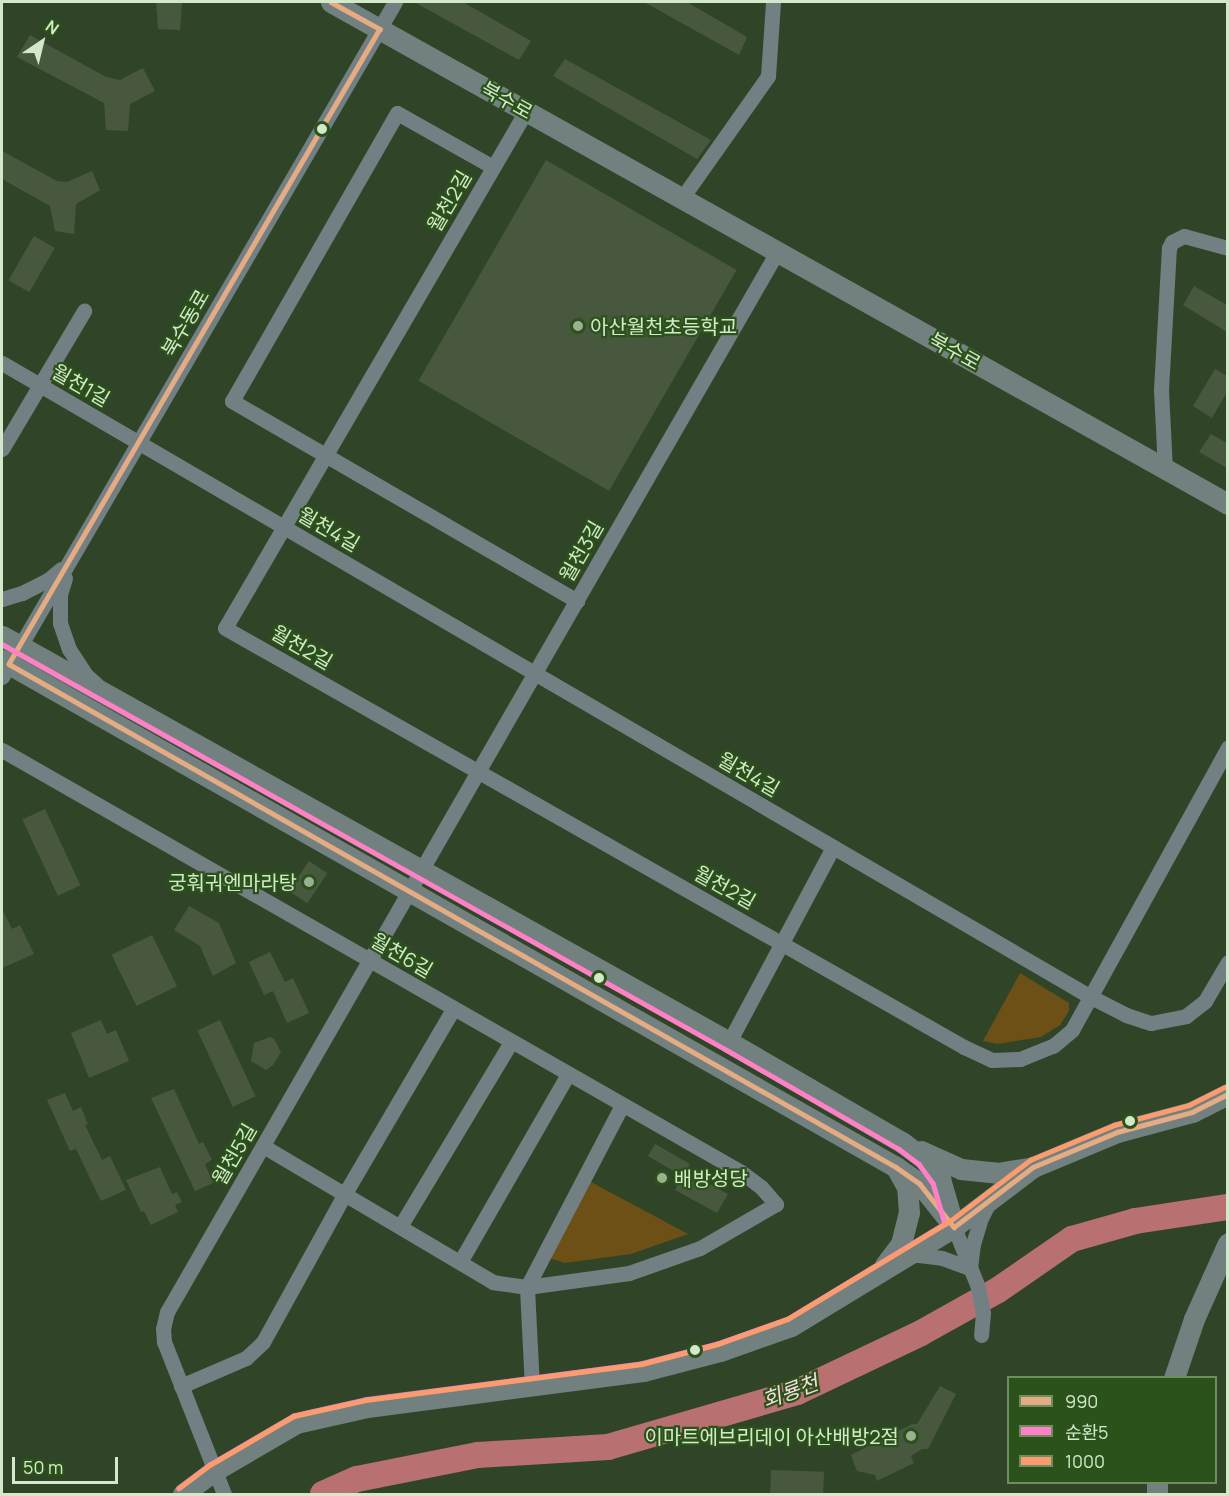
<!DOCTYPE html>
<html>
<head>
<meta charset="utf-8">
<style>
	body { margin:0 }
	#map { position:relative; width:1229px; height:1496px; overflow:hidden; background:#304527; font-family:Manrope,"Noto Sans KR",sans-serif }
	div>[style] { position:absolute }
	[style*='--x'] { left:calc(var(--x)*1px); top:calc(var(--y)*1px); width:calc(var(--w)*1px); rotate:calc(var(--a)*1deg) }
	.green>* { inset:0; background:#6c5016 }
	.river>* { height:26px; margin:-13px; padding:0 13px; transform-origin:13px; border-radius:13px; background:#b87070 }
	.building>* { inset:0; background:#47583f; transform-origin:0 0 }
	.street>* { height:15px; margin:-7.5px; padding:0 7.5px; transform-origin:7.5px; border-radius:7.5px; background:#728083 }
	.secondary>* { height:21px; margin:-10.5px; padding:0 10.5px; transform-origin:10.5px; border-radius:10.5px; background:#728180 }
	.bus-1>* { height:4.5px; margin:-2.25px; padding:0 2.25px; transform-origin:2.25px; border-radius:2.25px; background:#e5ac83 }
	.bus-2>* { height:4.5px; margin:-2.25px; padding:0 2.25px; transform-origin:2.25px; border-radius:2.25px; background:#ff80c5 }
	.bus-3>* { height:4.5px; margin:-2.25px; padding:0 2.25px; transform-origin:2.25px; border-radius:2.25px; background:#fc9b6d }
	.dots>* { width:16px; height:16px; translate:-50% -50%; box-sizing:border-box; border:3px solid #2b521a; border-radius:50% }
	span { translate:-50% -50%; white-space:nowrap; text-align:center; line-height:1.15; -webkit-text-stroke:4.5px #2b521a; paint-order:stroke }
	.street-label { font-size:20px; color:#d2e9ca }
	.poi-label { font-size:20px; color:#d2e9ca }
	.left { translate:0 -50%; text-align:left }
	.right { translate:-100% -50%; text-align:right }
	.water-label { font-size:21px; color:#f4dbdc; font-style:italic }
	.frame { position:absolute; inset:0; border:3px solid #d2e9ca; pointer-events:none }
	.legend { position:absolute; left:1007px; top:1376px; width:210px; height:108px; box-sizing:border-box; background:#2b521a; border:2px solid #6e8e60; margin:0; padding:8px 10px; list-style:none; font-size:18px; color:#d2e9ca }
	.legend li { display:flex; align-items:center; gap:12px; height:30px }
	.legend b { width:30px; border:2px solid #6e8e60 }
	.north { position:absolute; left:12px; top:12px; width:60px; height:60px; -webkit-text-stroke:4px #2b521a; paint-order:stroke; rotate:35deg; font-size:16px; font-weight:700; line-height:24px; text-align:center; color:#d2e9ca }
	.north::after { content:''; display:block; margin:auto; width:21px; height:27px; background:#d2e9ca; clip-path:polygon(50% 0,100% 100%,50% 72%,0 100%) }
	.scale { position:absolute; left:12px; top:1457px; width:106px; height:27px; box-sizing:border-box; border:3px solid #d2e9ca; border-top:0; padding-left:8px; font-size:18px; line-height:21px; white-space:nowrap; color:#d2e9ca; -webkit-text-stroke:4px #2b521a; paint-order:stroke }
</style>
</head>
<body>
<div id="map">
	<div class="green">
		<i style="clip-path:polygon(1020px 973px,1069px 1003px,1069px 1011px,1060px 1025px,1041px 1037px,997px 1044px,983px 1041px)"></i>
		<i style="clip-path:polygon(591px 1182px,688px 1234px,631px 1254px,565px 1263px,549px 1258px)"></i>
	</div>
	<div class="river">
		<i style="--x:323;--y:1494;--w:37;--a:-24"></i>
		<i style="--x:357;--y:1479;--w:123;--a:-11.2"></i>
		<i style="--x:478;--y:1455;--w:130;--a:-3.5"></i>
		<i style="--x:608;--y:1447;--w:197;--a:-16.2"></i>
		<i style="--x:797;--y:1392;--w:137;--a:-25.4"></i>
		<i style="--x:921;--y:1333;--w:88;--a:-29.2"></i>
		<i style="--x:998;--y:1290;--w:90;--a:-34.6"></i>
		<i style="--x:1072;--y:1239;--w:66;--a:-15.9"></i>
		<i style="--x:1135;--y:1221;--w:94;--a:-8.6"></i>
	</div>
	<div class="building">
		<i style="clip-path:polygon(156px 2px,182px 2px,180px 30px,158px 29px)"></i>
		<i style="clip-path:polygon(414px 2px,463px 2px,531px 41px,519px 60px)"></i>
		<i style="clip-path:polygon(644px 2px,687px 2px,747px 37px,739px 55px)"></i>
		<i style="clip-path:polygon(30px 35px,106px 77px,120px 80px,143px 68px,155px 91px,130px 104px,128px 131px,106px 130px,104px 103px,17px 57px)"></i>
		<i style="clip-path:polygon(565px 59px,711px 140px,697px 159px,553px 76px)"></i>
		<i style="clip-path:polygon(2px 151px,57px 181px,67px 182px,92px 171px,100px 190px,76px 204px,74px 234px,55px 231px,50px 206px,2px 179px)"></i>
		<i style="left:546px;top:160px;width:220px;height:255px;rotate:30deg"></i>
		<i style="left:34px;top:236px;width:24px;height:51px;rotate:30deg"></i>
		<i style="clip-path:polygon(1194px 286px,1227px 305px,1227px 332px,1183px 305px)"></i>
		<i style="clip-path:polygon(1215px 369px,1227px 376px,1227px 392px,1212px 418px,1193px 406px)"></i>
		<i style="clip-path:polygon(1211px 434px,1227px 443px,1227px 468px,1199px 452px)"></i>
		<i style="left:45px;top:809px;width:84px;height:25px;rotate:65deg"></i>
		<i style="left:309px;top:861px;width:22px;height:36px;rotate:34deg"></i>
		<i style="clip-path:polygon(189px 906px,219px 923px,236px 963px,213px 976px,200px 946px,174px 930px)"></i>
		<i style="clip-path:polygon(2px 909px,12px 929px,20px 925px,34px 954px,2px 968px)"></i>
		<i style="left:152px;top:935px;width:57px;height:45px;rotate:64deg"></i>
		<i style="clip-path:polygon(270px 952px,285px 982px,293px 978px,309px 1013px,287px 1023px,273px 991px,264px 995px,249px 962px)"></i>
		<i style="clip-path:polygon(101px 1020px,107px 1034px,116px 1030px,129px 1061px,89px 1078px,71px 1033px)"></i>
		<i style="left:220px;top:1020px;width:84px;height:25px;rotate:65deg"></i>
		<i style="clip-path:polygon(270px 1037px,274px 1039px,281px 1052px,273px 1065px,266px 1070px,251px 1061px,254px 1043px)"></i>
		<i style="clip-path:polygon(174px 1089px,199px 1144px,203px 1142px,212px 1160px,205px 1164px,213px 1183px,195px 1191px,151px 1098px)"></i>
		<i style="clip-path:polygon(65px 1093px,73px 1111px,81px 1107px,88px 1124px,85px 1125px,102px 1160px,110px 1156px,126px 1190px,101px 1201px,76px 1149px,70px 1151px,47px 1100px)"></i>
		<i style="clip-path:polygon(655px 1144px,690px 1164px,686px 1171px,728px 1194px,717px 1213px,675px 1190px,682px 1176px,648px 1156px)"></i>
		<i style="clip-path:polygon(160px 1167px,172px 1194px,177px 1192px,182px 1202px,175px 1205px,178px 1212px,151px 1225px,144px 1211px,141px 1212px,126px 1180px)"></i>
		<i style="clip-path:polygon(940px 1386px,956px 1394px,928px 1449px,922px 1449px,911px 1456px,914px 1463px,877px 1481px,875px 1475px,857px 1471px,851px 1455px,912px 1424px,917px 1424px)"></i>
		<i style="left:771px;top:1470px;width:53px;height:24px;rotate:2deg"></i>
	</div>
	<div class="street">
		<i style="--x:526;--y:111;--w:598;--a:120.21"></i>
		<i style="--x:225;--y:628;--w:850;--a:29.55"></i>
		<i style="--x:964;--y:1047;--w:31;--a:25"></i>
		<i style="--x:992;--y:1060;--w:28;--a:-2"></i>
		<i style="--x:1020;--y:1059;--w:35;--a:-22"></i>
		<i style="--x:1053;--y:1046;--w:25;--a:-40"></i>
		<i style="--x:1072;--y:1030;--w:323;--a:-61.1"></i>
		<i style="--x:493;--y:167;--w:110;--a:-150.6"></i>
		<i style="--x:397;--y:113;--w:332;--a:119.8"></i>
		<i style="--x:232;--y:401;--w:399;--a:30.1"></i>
		<i style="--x:682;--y:198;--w:149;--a:-54.8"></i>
		<i style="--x:768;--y:76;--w:74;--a:-86.1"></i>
		<i style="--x:2;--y:363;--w:1260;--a:30.21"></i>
		<i style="--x:1091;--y:997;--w:39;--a:27"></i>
		<i style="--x:1126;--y:1015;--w:26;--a:18"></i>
		<i style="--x:1151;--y:1023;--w:36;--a:-11"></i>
		<i style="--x:1186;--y:1016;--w:24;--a:-38"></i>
		<i style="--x:1205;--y:1001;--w:45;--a:-59.5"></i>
		<i style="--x:2;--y:449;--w:161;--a:-59.3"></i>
		<i style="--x:1165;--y:469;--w:79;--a:-92.9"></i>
		<i style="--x:1161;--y:390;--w:142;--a:-86.8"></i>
		<i style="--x:1169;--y:248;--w:7;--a:-63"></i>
		<i style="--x:1172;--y:242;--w:13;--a:-27"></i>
		<i style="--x:1184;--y:236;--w:46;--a:15.3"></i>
		<i style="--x:65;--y:578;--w:17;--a:107"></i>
		<i style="--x:60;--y:594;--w:29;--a:90"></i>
		<i style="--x:60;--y:623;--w:28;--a:71"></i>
		<i style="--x:69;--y:649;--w:30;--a:57"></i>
		<i style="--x:85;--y:674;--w:15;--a:42"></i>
		<i style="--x:2;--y:599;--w:21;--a:-17"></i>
		<i style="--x:22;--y:593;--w:29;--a:-27"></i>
		<i style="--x:48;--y:580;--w:17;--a:-40"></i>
		<i style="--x:2;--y:677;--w:781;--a:-59.79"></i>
		<i style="--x:2;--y:750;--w:851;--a:29.73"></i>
		<i style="--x:741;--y:1172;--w:25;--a:37"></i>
		<i style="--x:761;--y:1187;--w:23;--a:49"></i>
		<i style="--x:776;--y:1204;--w:88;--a:149.9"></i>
		<i style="--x:700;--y:1248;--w:75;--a:160.6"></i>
		<i style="--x:629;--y:1273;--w:103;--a:172.2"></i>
		<i style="--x:527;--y:1287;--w:34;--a:-172"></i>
		<i style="--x:493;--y:1282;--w:267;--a:-149.4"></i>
		<i style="--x:729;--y:1042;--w:221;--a:-61.9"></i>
		<i style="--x:401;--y:1225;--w:214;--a:-59"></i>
		<i style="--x:954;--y:1227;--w:65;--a:68.2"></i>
		<i style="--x:978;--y:1287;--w:26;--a:79"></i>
		<i style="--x:983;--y:1313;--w:22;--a:95"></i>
		<i style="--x:910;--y:1254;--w:32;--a:7"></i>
		<i style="--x:942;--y:1258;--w:30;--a:20"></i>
		<i style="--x:970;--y:1268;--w:24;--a:-83"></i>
		<i style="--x:973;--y:1244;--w:27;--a:-73"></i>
		<i style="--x:981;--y:1218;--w:18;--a:-63"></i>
		<i style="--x:460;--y:1262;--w:217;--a:-60.1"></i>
		<i style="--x:181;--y:1386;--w:71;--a:-23.3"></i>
		<i style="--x:246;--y:1358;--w:23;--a:-43"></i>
		<i style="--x:263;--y:1342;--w:168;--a:-61.1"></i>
		<i style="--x:344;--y:1195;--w:216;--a:-59.6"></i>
		<i style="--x:532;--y:1387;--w:100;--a:-92.9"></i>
		<i style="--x:527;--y:1287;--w:205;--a:-62.4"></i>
		<i style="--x:224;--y:1494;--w:163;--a:-111.5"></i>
		<i style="--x:164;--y:1342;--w:13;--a:-94"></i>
		<i style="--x:163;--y:1329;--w:17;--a:-77"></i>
		<i style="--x:167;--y:1312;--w:1223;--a:-60.08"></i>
	</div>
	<div class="secondary">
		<i style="--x:331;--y:2;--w:1028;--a:29.23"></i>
		<i style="--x:2;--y:636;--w:833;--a:29.18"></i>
		<i style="--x:729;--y:1042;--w:201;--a:30.1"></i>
		<i style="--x:903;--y:1143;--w:26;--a:37"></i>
		<i style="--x:924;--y:1159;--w:26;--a:51"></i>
		<i style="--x:940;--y:1179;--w:50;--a:73.7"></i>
		<i style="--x:2;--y:660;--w:1028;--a:29.56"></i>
		<i style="--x:896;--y:1167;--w:29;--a:35"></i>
		<i style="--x:920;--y:1184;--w:45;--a:51.3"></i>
		<i style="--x:921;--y:1151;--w:44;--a:24.2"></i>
		<i style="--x:961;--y:1169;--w:36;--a:6"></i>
		<i style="--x:997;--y:1173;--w:33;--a:-9"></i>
		<i style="--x:885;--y:1265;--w:26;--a:-53"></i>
		<i style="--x:901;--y:1244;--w:32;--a:-76"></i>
		<i style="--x:909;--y:1213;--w:26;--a:-94"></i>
		<i style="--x:907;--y:1187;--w:23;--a:-119"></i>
		<i style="--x:1174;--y:1378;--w:62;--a:-71.3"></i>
		<i style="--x:1194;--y:1319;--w:83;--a:-65.9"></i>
		<i style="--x:183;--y:1494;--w:39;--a:-37"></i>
		<i style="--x:214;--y:1471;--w:95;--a:-30.3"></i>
		<i style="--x:296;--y:1423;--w:73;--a:-12.7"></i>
		<i style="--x:367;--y:1407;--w:278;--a:-7.4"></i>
		<i style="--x:643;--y:1371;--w:80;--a:-14.6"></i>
		<i style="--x:720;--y:1351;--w:75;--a:-19.4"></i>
		<i style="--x:791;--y:1326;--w:191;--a:-31.3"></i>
		<i style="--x:954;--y:1227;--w:99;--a:-37.2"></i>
		<i style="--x:1033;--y:1167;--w:91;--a:-22.6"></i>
		<i style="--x:1117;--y:1132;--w:78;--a:-14.9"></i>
		<i style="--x:1192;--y:1112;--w:40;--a:-26.6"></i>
		<i style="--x:1157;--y:1494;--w:12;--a:-90"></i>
	</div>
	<div class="bus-1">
		<i style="--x:331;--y:2;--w:56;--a:28.9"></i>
		<i style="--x:380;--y:29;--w:735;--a:120.3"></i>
		<i style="--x:9;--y:664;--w:1020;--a:29.56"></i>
		<i style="--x:896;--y:1167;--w:29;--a:35"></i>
		<i style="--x:920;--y:1184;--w:55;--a:51.7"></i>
		<i style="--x:954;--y:1227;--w:99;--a:-37.2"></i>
		<i style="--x:1033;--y:1167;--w:91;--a:-22.6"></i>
		<i style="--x:1117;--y:1132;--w:78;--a:-14.9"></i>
		<i style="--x:1192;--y:1112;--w:40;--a:-26.6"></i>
	</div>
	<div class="bus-2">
		<i style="--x:2;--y:644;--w:829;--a:29.26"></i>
		<i style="--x:725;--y:1049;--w:201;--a:29.9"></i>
		<i style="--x:899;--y:1149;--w:25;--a:37"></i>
		<i style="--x:919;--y:1164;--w:24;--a:54"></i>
		<i style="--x:933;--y:1183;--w:43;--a:73.7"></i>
		<i style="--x:945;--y:1224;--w:184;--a:148.8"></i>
		<i style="--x:788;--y:1319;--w:74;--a:160.3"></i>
		<i style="--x:718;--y:1344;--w:79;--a:165.3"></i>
		<i style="--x:642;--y:1364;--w:278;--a:172.6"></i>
		<i style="--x:366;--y:1400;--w:74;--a:167.5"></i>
		<i style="--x:294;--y:1416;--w:97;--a:149.7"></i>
		<i style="--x:210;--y:1465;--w:39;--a:143"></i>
	</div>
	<div class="bus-3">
		<i style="--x:179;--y:1488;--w:39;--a:-37"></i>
		<i style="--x:210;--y:1465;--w:97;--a:-30.3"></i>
		<i style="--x:294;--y:1416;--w:74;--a:-12.5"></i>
		<i style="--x:366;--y:1400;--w:278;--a:-7.4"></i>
		<i style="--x:642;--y:1364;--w:79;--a:-14.7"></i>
		<i style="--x:718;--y:1344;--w:74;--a:-19.7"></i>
		<i style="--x:788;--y:1319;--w:189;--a:-31.2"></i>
		<i style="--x:950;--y:1221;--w:101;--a:-37.3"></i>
		<i style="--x:1030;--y:1160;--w:91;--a:-22.6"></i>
		<i style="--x:1114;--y:1125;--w:78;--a:-14.9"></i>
		<i style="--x:1189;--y:1105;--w:40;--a:-26.6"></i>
	</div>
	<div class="dots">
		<i style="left:322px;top:129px;background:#d2e9ca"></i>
		<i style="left:578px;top:326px;background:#99b091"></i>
		<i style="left:309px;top:882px;background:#99b091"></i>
		<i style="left:599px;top:978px;background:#d2e9ca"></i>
		<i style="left:1130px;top:1121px;background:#d2e9ca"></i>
		<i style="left:662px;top:1178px;background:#99b091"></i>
		<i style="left:695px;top:1350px;background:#d2e9ca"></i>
		<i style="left:911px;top:1436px;background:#99b091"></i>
	</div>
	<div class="street-label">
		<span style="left:507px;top:100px;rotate:29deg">북수로</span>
		<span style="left:449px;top:201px;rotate:-60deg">월천2길</span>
		<span style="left:185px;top:323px;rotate:-60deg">북수동로</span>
		<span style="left:955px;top:351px;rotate:29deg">북수로</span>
		<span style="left:81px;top:385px;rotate:30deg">월천1길</span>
		<span style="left:329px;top:529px;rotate:30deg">월천4길</span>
		<span style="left:581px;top:551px;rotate:-60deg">월천3길</span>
		<span style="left:302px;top:647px;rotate:30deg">월천2길</span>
		<span style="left:749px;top:774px;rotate:30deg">월천4길</span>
		<span style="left:725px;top:887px;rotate:29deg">월천2길</span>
		<span style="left:402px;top:955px;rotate:30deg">월천6길</span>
		<span style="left:234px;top:1154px;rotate:-60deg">월천5길</span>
	</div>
	<div class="poi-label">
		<span class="left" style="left:590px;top:326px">아산월천초등학교</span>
		<span class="right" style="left:297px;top:882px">궁훠궈엔마라탕</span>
		<span class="left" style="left:674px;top:1178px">배방성당</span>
		<span class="right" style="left:899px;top:1436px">이마트에브리데이 아산배방2점</span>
	</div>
	<div class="water-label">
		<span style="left:790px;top:1391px;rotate:-20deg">회룡천</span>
	</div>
	<div class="frame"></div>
	<ul class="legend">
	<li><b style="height:8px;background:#e5ac83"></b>990</li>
	<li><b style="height:8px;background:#ff80c5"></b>순환5</li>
	<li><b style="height:8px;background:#fc9b6d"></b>1000</li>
	</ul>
	<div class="north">N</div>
	<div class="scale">50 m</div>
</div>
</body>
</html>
